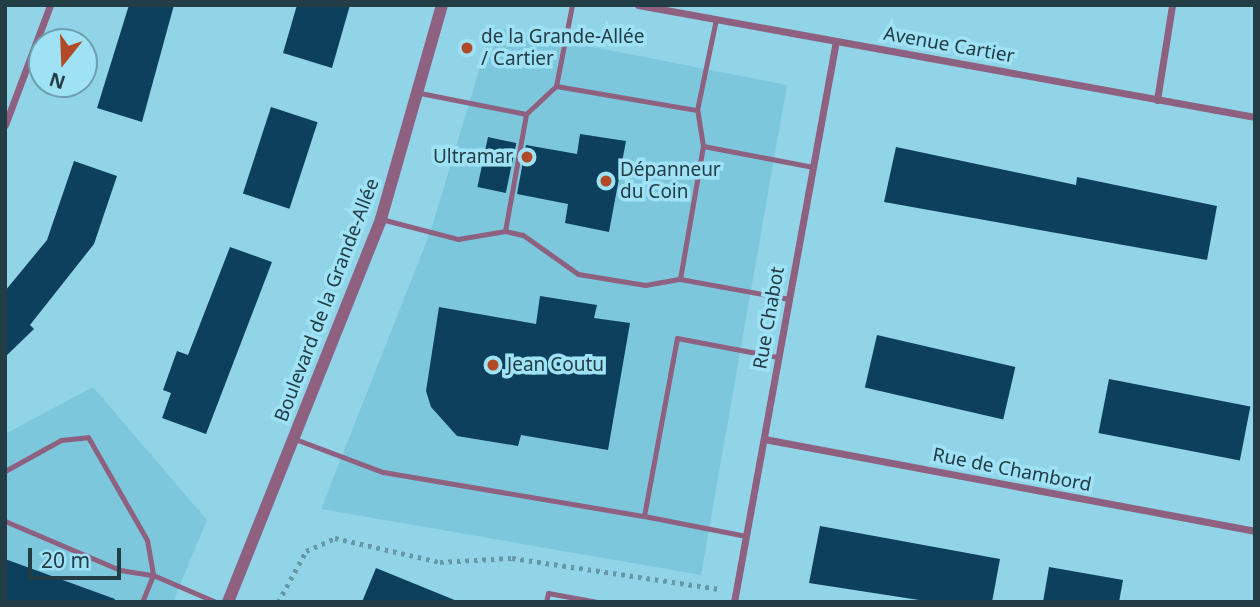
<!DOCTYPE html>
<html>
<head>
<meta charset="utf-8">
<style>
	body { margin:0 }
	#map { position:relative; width:1260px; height:607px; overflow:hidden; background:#92d4e7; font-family:"Noto Sans",sans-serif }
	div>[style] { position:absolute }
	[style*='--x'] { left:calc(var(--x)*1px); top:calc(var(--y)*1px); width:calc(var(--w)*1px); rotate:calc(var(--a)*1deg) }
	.built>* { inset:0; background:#7dc7dd }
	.building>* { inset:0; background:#0d405d; transform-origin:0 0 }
	.path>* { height:4.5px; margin-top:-2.25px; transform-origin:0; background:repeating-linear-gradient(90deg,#6698a7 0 3.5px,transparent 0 8.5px) }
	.service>* { height:5px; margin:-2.5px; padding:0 2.5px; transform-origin:2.5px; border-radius:2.5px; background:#8d617f }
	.minor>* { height:7px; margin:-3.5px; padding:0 3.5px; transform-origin:3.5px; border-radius:3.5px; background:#8d617f }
	.tertiary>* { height:12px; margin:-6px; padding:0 6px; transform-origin:6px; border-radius:6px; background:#8d617f }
	.dots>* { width:19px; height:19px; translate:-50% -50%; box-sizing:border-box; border:4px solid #9fe1f5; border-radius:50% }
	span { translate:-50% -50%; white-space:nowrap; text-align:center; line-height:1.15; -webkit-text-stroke:7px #9fe1f5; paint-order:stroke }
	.poi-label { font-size:19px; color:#223d45 }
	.left { translate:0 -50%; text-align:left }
	.right { translate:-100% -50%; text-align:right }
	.street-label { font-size:19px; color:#223d45 }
	.frame { position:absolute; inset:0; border:7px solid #223d45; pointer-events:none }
	.north { position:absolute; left:28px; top:28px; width:70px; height:70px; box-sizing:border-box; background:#9fe1f5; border:2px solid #6d9faf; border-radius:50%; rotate:198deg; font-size:19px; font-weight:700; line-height:28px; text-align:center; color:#223d45 }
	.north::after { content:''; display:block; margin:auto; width:24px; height:32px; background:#b24a27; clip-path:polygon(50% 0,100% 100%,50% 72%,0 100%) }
	.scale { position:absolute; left:28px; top:548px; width:93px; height:32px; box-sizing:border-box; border:4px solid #223d45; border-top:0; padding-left:9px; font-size:21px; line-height:24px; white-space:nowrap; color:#223d45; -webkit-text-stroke:5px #9fe1f5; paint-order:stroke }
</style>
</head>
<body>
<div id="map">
	<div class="built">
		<i style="clip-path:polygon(492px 27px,787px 85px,701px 575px,321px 509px,431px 230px)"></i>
		<i style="clip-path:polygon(93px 387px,207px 520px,173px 602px,5px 602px,5px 434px)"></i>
	</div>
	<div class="building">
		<i style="clip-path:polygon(129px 5px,174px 5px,142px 122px,97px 108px)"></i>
		<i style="clip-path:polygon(297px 5px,350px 5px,332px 68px,283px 53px)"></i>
		<i style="left:271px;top:107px;width:49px;height:91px;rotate:18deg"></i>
		<i style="clip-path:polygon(580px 134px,626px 141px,609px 232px,565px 223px,568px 204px,517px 194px,526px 145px,577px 154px)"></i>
		<i style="left:488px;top:137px;width:29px;height:51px;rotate:12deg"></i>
		<i style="clip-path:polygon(896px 147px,1076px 185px,1077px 177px,1217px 206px,1207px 260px,884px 202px)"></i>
		<i style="clip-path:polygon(74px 161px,117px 176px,94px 244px,30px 325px,34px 329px,5px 357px,5px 291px,47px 240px)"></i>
		<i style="clip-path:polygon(230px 247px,272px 262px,206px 434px,162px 418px,171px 393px,163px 390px,177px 351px,188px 355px)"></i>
		<i style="clip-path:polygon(540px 296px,597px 305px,594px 318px,630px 323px,608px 450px,521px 435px,518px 446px,457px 436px,431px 407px,426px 391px,439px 307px,536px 324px)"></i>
		<i style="left:877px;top:335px;width:142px;height:54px;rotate:13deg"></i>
		<i style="left:1109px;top:379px;width:144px;height:55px;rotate:11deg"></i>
		<i style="clip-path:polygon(820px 526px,1000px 559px,992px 602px,932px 602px,809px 583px)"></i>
		<i style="clip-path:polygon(5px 559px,115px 599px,114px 602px,5px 602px)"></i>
		<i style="clip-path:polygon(1049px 567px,1123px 580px,1119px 602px,1043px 602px)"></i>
		<i style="clip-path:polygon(376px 568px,457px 601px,457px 602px,362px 602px)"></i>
	</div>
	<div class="path">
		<i style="--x:278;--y:602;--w:58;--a:-61.2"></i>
		<i style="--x:306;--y:551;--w:32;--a:-24"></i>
		<i style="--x:335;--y:538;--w:108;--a:12.9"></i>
		<i style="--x:440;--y:562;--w:72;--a:-3.2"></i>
		<i style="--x:512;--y:558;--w:210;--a:8.5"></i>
	</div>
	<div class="service">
		<i style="--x:572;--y:5;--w:83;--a:101.2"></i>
		<i style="--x:556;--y:86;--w:143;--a:9.7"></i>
		<i style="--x:420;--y:93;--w:108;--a:11.2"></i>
		<i style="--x:703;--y:146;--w:112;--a:10.8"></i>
		<i style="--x:381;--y:219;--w:80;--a:14.6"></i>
		<i style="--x:458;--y:239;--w:48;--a:-9.7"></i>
		<i style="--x:505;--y:231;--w:18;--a:13"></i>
		<i style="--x:523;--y:235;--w:67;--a:35.3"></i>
		<i style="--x:578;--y:274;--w:68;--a:9.3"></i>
		<i style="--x:645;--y:285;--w:36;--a:-10"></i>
		<i style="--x:680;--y:279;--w:111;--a:10.4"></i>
		<i style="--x:505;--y:231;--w:119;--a:-79.8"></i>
		<i style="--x:526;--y:114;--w:41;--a:-43"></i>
		<i style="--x:680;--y:279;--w:135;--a:-80.2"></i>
		<i style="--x:703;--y:146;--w:36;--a:-99"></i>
		<i style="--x:697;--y:110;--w:93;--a:-78.2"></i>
		<i style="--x:295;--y:439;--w:94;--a:20.6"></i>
		<i style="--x:383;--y:472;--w:265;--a:9.6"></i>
		<i style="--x:644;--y:516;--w:181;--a:-79.5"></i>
		<i style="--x:677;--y:338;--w:103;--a:10.7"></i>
		<i style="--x:5;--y:471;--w:64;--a:-29"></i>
		<i style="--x:61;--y:440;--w:27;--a:-6"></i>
		<i style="--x:88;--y:437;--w:119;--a:60.2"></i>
		<i style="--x:147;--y:540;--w:36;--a:80"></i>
		<i style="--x:153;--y:575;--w:69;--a:23.2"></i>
		<i style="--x:644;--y:516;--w:104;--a:11.1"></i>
		<i style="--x:5;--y:521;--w:125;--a:23.1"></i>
		<i style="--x:120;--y:570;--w:33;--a:9"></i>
		<i style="--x:153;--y:575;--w:29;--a:112"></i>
		<i style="--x:546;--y:602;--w:9;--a:-77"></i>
		<i style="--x:548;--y:593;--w:50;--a:10.4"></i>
	</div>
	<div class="minor">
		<i style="--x:638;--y:5;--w:627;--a:10.29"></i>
		<i style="--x:1157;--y:100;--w:96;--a:-81"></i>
		<i style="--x:5;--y:125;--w:128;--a:-69.4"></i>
		<i style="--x:764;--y:439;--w:500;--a:10.6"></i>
		<i style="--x:734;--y:602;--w:570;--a:-79.7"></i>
	</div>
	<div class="tertiary">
		<i style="--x:228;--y:602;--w:412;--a:-68.2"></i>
		<i style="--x:381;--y:219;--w:223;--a:-74.1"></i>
	</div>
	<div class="dots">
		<i style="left:467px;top:48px;background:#b24a27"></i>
		<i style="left:527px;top:157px;background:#b24a27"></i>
		<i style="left:606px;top:181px;background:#b24a27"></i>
		<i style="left:493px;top:365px;background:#b24a27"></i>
	</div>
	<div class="poi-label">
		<span class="left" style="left:481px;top:48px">de la Grande-Allée<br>/ Cartier</span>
		<span class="right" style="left:513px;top:157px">Ultramar</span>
		<span class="left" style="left:620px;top:181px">Dépanneur<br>du Coin</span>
		<span class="left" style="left:507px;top:365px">Jean Coutu</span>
	</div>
	<div class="street-label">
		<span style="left:949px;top:45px;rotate:10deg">Avenue Cartier</span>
		<span style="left:327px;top:300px;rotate:-69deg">Boulevard de la Grande-Allée</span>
		<span style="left:769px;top:318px;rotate:-80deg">Rue Chabot</span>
		<span style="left:1012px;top:470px;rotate:11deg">Rue de Chambord</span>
	</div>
	<div class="frame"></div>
	<div class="north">N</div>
	<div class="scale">20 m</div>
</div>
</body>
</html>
